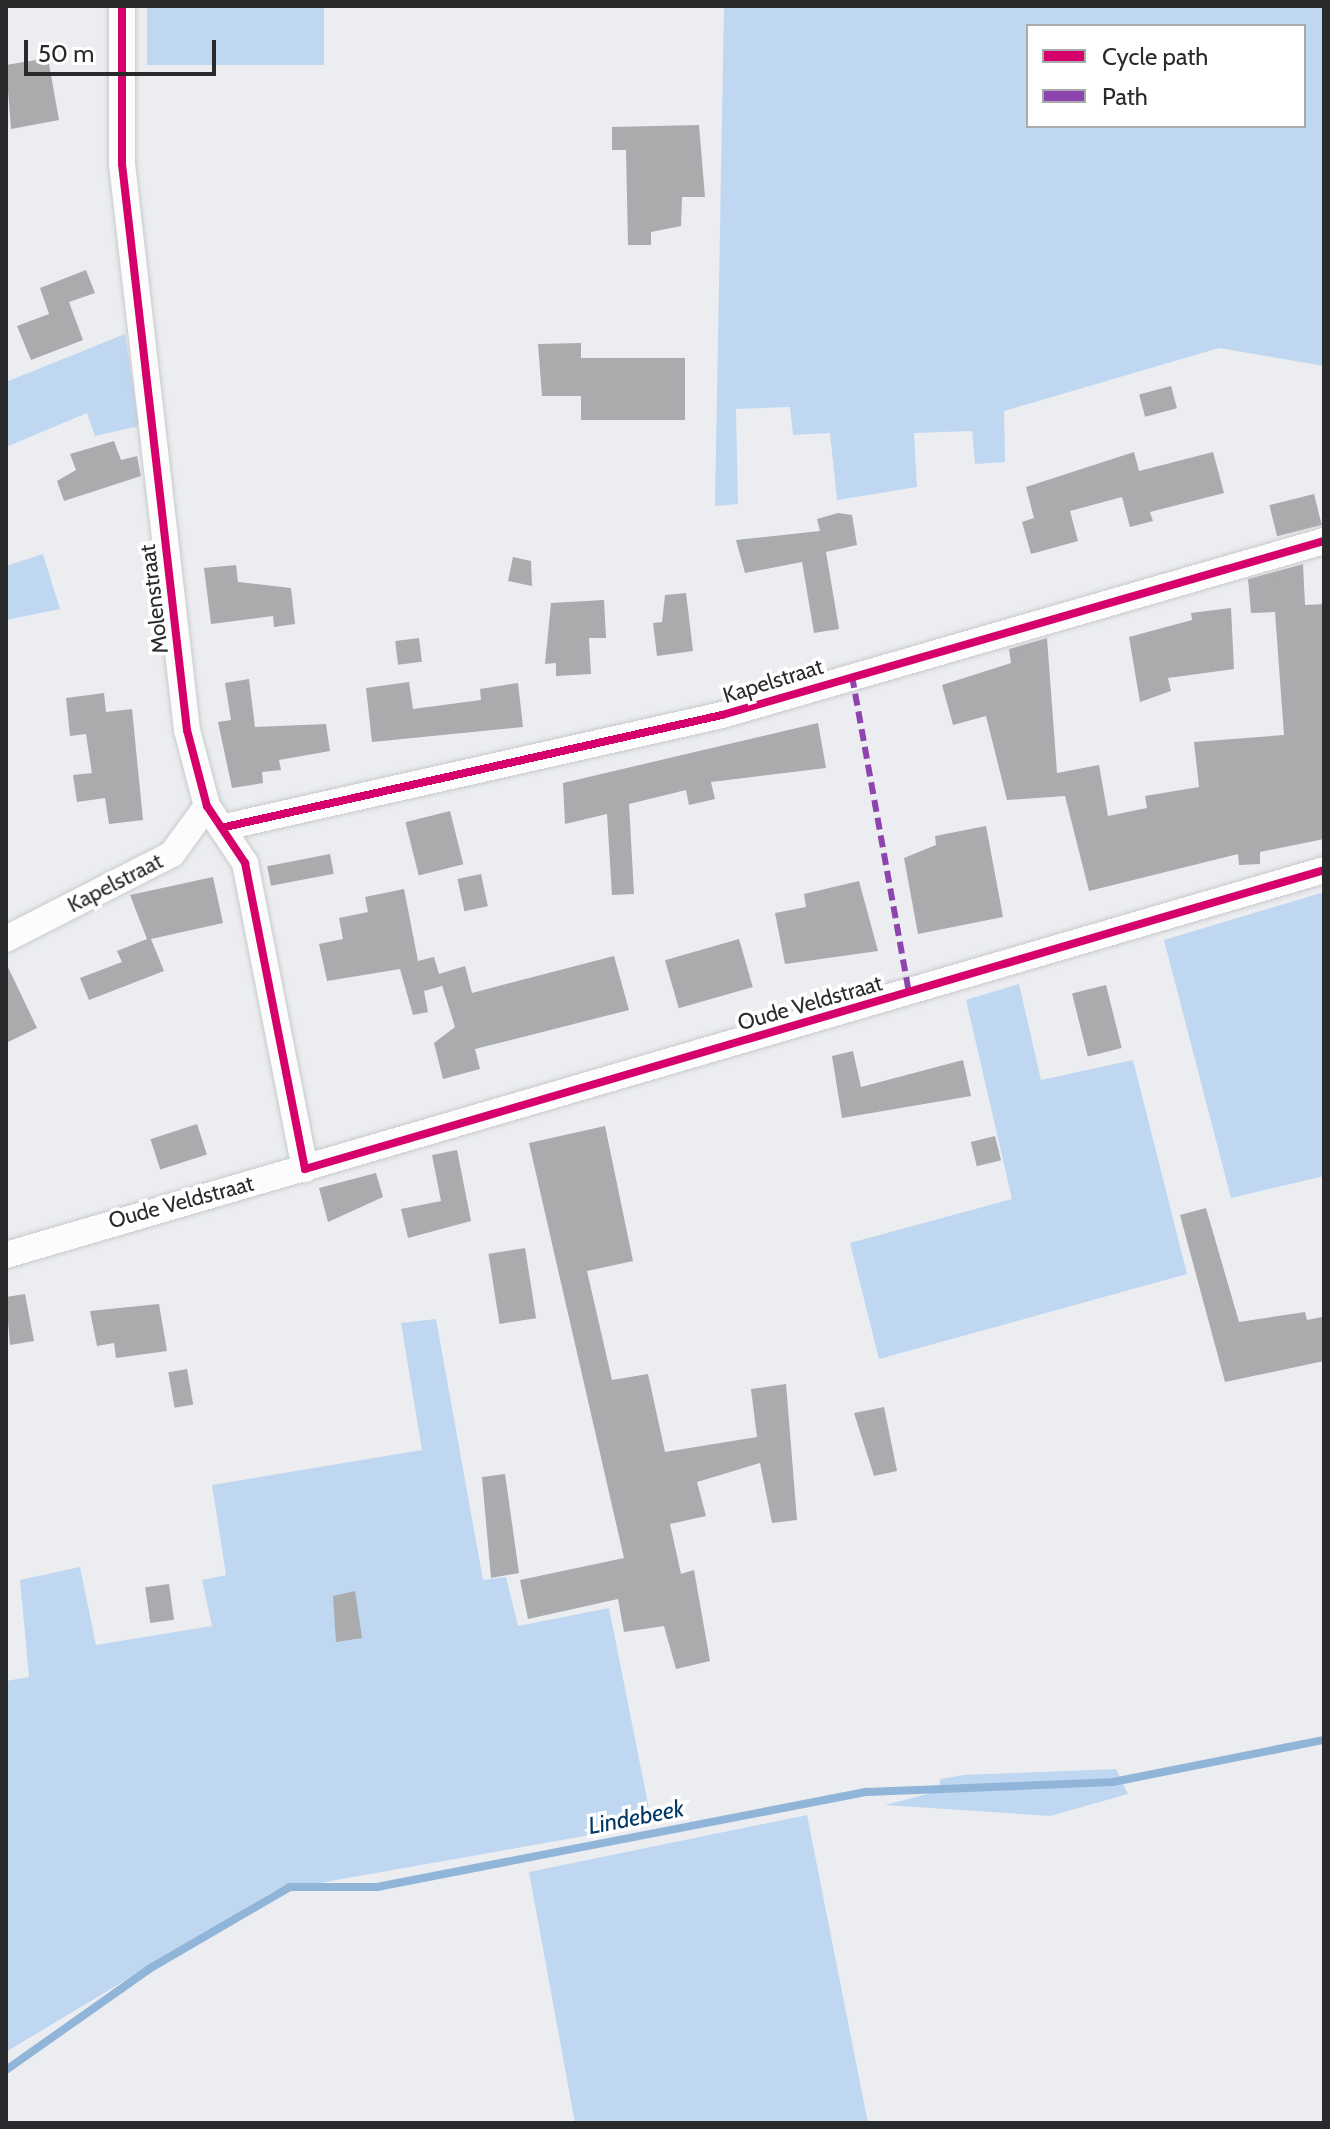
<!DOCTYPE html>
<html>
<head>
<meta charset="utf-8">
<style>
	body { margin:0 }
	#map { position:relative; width:1330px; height:2129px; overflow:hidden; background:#ebedf0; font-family:Cabin,sans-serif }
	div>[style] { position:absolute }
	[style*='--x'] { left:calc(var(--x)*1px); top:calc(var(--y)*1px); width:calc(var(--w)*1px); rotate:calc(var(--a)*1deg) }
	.green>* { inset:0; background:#c0d7f2; transform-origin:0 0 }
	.stream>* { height:8px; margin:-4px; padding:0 4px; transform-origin:4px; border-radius:4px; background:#91b4d9 }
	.building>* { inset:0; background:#aaabad; transform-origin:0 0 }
	.roads { filter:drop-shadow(0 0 2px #c8cacc) drop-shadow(0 0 2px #c8cacc) }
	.street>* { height:26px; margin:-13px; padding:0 13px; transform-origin:13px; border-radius:13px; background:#fcfcfd }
	.quiet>* { height:6px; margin-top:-3px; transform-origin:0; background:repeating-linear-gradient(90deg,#8e44ad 0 12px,transparent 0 18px) }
	.cycleway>* { height:8px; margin:-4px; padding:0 4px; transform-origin:4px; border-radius:4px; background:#d6006c }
	span { translate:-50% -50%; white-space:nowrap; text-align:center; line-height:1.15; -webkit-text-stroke:7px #fff; paint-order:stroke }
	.street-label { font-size:22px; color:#282a2c }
	.water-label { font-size:24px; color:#013868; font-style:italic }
	.frame { position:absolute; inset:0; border:8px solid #282a2c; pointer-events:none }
	.legend { position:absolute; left:1026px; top:24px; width:280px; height:104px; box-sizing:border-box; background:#fff; border:2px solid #a9aaab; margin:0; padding:10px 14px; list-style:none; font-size:24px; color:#282a2c }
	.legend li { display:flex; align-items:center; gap:16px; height:40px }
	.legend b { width:40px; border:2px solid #a9aaab }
	.scale { position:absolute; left:24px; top:40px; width:192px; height:36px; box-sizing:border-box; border:4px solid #282a2c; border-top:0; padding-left:10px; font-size:24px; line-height:28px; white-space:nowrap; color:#282a2c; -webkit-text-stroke:6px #fff; paint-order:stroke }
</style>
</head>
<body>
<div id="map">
	<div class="green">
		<i style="left:147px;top:6px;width:177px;height:59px"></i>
		<i style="clip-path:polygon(evenodd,724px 6px,1324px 6px,1324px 366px,1219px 348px,1004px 411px,1005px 462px,975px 464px,972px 431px,914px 433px,917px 487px,837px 500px,830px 433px,793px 435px,790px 407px,736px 409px,738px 504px,715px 506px,724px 6px,1028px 26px,1304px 26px,1304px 126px,1028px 126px,1028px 26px)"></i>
		<i style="clip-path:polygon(125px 334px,139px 426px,95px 436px,87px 413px,6px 447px,6px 382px)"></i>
		<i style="clip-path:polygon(43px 554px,60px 609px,6px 620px,6px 566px)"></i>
		<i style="clip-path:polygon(1324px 892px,1324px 1176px,1231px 1198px,1164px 940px)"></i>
		<i style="clip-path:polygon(1019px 984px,1041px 1080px,1133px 1060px,1187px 1274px,879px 1359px,850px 1243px,1012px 1199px,966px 1000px)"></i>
		<i style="clip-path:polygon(436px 1319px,483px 1580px,506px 1577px,518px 1626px,609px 1608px,652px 1824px,274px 1891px,6px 2052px,6px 1681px,29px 1677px,20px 1580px,80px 1567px,96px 1645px,212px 1626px,202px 1580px,226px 1575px,212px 1485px,422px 1450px,401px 1323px)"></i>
		<i style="clip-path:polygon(1116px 1769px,1128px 1794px,1050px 1816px,885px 1805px,939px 1791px,940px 1779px,964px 1775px)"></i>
		<i style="clip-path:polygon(807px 1815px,868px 2123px,575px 2123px,529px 1872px)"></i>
	</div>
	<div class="stream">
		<i style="--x:6;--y:2070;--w:175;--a:-35.2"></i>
		<i style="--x:149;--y:1969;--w:163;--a:-30.2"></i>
		<i style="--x:290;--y:1887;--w:87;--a:0"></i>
		<i style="--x:377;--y:1887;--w:499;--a:-11"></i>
		<i style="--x:867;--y:1792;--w:246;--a:-2.3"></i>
		<i style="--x:1113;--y:1782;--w:215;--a:-11.3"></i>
	</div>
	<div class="building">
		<i style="clip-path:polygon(48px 58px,59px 120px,11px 129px,6px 65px)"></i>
		<i style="clip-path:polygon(699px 125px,705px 197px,682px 197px,681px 226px,651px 232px,651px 245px,628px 245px,626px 150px,612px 150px,612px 127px)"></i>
		<i style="clip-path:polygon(86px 270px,95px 293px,69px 302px,83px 340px,31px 360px,17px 326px,49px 314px,40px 288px)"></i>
		<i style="clip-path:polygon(581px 343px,581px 358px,685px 358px,685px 420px,581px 420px,581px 396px,542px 396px,538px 344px)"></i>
		<i style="left:1171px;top:386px;width:23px;height:33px;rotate:75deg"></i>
		<i style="clip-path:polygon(114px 441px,121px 460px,137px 456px,141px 476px,64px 501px,57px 481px,76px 470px,70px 454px)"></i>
		<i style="clip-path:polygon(1134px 452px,1139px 471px,1213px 452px,1224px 493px,1150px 512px,1153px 521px,1130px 527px,1122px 497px,1070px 511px,1078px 541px,1031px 554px,1022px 522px,1034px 518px,1026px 487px)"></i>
		<i style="left:1314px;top:494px;width:32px;height:46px;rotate:76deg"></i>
		<i style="clip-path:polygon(838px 513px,852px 515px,857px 545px,826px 552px,839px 629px,814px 633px,802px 562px,745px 573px,736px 540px,820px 531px,817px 519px)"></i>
		<i style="clip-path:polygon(513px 557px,531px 561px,532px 586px,508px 581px)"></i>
		<i style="clip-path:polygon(1303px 564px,1305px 605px,1324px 604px,1324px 839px,1260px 852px,1260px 864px,1239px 865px,1238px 854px,1089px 891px,1065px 796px,1007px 800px,986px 716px,953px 725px,942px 685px,1011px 663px,1009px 649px,1047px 638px,1057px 773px,1099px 765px,1108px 816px,1147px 808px,1145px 796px,1199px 787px,1194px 742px,1284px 735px,1275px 612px,1251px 613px,1248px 579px)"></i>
		<i style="clip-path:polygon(236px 565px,238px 582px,291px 588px,295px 624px,274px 627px,273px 616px,211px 624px,204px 568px)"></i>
		<i style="clip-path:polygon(686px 593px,693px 651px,657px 656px,653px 623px,662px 622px,665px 595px)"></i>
		<i style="clip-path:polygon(604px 600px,606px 638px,589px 638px,591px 674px,556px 676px,556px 663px,545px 664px,551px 603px)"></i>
		<i style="clip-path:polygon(1231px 608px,1234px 669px,1168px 678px,1171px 691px,1140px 702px,1129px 637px,1192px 620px,1191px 613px)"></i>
		<i style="left:419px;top:638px;width:24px;height:24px;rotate:83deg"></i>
		<i style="clip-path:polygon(249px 679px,255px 727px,326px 724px,330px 751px,279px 760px,281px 770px,262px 772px,263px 783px,232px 788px,218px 722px,231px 720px,225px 683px)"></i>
		<i style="clip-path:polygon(409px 682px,413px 709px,481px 700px,480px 689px,518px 683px,523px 727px,372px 742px,366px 688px)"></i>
		<i style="clip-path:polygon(104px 693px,106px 712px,132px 709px,143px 820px,109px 824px,105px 798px,77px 802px,73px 775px,92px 773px,86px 734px,70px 736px,66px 698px)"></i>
		<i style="clip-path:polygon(818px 723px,826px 768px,711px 782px,715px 799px,689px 805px,686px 790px,629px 804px,634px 894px,612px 895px,607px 814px,565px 824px,563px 783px)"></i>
		<i style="left:450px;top:811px;width:55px;height:46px;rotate:76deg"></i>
		<i style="clip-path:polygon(986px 826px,1003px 917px,918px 934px,904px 858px,936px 845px,935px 836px)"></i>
		<i style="left:330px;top:854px;width:20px;height:64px;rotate:79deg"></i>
		<i style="left:481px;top:874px;width:33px;height:24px;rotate:78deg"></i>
		<i style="clip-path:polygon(213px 877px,223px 923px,151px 939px,164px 971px,89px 1000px,80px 978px,122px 962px,117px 951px,147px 939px,130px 895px)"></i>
		<i style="clip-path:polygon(859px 881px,878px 951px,785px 964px,775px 913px,806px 907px,804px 894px)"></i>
		<i style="clip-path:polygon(404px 889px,418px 961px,434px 957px,439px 974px,465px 966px,472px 993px,614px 956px,629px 1010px,475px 1049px,480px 1069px,443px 1079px,434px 1043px,455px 1027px,440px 979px,442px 986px,424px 991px,428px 1012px,413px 1015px,400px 969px,327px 981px,319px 944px,343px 939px,339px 918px,368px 912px,365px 897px)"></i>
		<i style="left:739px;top:939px;width:50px;height:77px;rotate:74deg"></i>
		<i style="clip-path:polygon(6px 963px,37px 1028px,6px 1043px)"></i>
		<i style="left:1106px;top:985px;width:65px;height:35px;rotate:76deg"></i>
		<i style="clip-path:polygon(853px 1051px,861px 1087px,963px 1060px,971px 1096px,842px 1118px,832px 1056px)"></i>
		<i style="left:197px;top:1124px;width:32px;height:49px;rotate:72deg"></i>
		<i style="clip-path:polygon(605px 1126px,633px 1261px,587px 1271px,612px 1380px,648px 1374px,665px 1452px,757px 1437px,751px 1389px,786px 1384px,797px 1520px,772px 1523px,760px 1463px,697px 1482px,706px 1516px,670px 1524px,681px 1574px,694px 1570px,710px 1661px,676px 1669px,664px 1626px,624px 1632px,618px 1599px,528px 1619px,520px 1580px,624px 1558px,529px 1143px)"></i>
		<i style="left:995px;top:1136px;width:25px;height:25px;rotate:76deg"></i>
		<i style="clip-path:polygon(457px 1150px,471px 1221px,408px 1238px,401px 1209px,441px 1201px,432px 1155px)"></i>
		<i style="clip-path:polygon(376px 1173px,383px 1197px,328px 1222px,319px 1188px)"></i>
		<i style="clip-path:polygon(1206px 1208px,1239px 1322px,1305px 1312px,1307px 1320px,1322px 1317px,1324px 1361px,1225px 1382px,1180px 1215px)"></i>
		<i style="left:525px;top:1248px;width:71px;height:37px;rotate:81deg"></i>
		<i style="clip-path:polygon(25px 1294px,34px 1341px,10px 1345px,6px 1297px)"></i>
		<i style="clip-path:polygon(159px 1304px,167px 1351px,116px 1358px,114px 1343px,97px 1346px,90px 1311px)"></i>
		<i style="left:187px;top:1369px;width:36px;height:19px;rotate:80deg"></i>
		<i style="clip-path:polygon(884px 1407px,897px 1471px,874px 1476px,854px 1413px)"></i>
		<i style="clip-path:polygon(505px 1474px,519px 1573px,491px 1578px,482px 1477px)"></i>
		<i style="left:169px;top:1584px;width:36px;height:24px;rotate:82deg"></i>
		<i style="clip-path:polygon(355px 1591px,362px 1638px,336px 1642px,333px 1596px)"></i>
	</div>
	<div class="roads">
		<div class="street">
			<i style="--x:122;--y:6;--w:158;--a:90"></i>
			<i style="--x:122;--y:164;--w:570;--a:83.45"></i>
			<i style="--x:187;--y:730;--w:79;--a:75.3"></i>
			<i style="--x:207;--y:806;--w:69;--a:56.3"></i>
			<i style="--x:245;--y:863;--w:312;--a:78.9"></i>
			<i style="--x:225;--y:827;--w:509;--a:-12.7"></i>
			<i style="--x:722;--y:715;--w:627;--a:-16.12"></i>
			<i style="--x:6;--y:939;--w:186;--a:-27.1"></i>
			<i style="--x:172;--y:854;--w:59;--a:-53.9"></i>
			<i style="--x:6;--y:1255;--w:1373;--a:-16.28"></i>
		</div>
	</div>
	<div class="quiet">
		<i style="--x:852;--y:676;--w:322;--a:79.8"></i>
	</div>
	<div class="cycleway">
		<i style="--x:122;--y:6;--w:158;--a:90"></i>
		<i style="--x:122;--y:164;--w:570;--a:83.45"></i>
		<i style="--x:187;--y:730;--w:79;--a:75.3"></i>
		<i style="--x:207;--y:806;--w:69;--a:56.3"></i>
		<i style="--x:245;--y:863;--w:312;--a:78.9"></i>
		<i style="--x:305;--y:1169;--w:1062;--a:-16.35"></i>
		<i style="--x:225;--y:827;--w:509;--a:-12.7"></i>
		<i style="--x:722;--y:715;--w:627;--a:-16.12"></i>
	</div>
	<div class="street-label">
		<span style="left:154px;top:599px;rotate:-97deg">Molenstraat</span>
		<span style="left:773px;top:681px;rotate:-17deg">Kapelstraat</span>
		<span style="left:115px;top:883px;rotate:-27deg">Kapelstraat</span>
		<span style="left:810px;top:1003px;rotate:-16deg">Oude Veldstraat</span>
		<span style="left:181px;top:1202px;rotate:-15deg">Oude Veldstraat</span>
	</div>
	<div class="water-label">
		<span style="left:636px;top:1817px;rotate:-11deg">Lindebeek</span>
	</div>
	<div class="frame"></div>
	<ul class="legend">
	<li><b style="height:10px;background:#d6006c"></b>Cycle path</li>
	<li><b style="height:10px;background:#8e44ad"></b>Path</li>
	</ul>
	<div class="scale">50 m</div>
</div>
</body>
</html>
